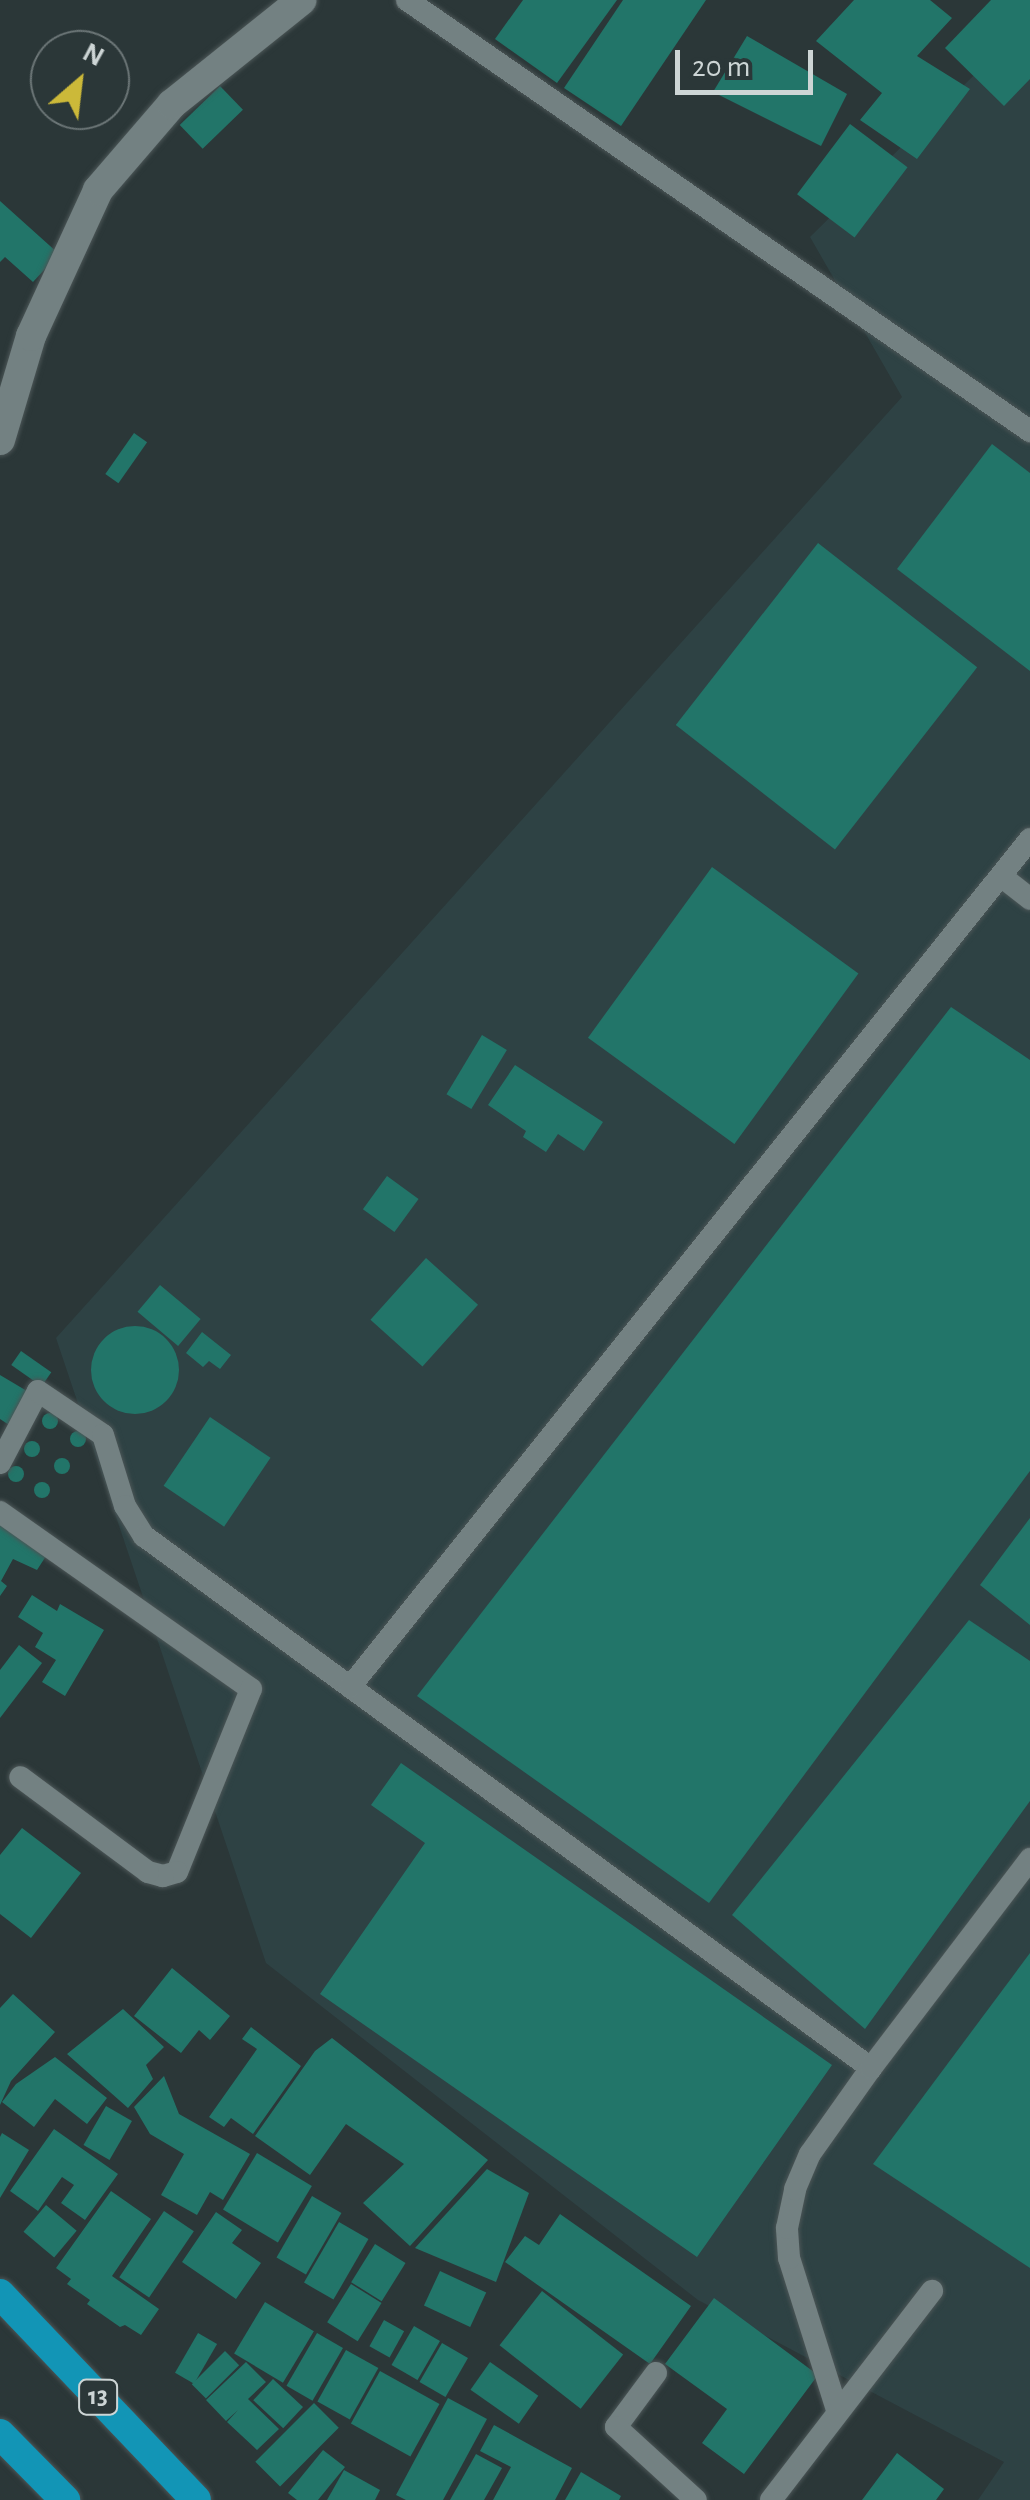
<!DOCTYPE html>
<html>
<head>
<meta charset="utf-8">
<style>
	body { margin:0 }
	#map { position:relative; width:1030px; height:2500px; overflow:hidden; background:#2b3738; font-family:"Alegreya Sans",sans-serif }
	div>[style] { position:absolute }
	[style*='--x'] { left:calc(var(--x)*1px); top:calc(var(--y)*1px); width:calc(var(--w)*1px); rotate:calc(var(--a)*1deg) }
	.built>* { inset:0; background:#2e4244 }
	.building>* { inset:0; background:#227569; transform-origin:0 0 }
	.round { border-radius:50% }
	.roads { filter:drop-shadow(0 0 2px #4b5556) drop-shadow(0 0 2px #4b5556) }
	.lane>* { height:22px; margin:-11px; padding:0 11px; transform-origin:11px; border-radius:11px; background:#738182 }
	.street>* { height:30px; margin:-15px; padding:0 15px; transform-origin:15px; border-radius:15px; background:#738182 }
	.highway>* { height:30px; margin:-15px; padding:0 15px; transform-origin:15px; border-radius:15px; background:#1295b6 }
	span { translate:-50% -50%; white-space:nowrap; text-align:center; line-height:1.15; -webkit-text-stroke:9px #2b3738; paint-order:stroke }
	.shield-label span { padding:2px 8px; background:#2b3738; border:2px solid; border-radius:8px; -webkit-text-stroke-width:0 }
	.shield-label { font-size:25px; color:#cdd5d5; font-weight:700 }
	.north { position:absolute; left:30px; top:30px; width:100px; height:100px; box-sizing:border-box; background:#2b3738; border:2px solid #6c7677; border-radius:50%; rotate:28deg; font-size:28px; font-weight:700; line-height:40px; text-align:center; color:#cdd5d5 }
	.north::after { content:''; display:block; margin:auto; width:35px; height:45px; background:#ccb939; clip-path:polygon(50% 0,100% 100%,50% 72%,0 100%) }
	.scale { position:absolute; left:675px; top:50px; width:138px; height:45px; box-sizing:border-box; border:5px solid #cdd5d5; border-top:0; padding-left:12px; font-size:30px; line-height:35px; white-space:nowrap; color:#cdd5d5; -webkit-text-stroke:8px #2b3738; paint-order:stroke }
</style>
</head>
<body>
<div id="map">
	<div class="built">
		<i style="clip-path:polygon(1030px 20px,1030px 2500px,978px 2500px,1004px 2462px,698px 2300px,266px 1963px,56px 1338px,902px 397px,810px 237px)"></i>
	</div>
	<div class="building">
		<i style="clip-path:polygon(523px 0,617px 0,557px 83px,495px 39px)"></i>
		<i style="clip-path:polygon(623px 0,706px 0,621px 126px,564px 88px)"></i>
		<i style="clip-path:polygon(854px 0,930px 0,952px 18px,917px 56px,970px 89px,917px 159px,860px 120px,882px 93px,816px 41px)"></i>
		<i style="clip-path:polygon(991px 0,1030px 0,1030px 79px,1004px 106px,945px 48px)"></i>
		<i style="clip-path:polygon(747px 36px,847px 94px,821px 146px,713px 92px)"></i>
		<i style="left:220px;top:86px;width:33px;height:56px;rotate:46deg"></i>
		<i style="left:850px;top:124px;width:72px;height:88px;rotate:37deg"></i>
		<i style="clip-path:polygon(0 201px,59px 254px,33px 282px,5px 257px,0 262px)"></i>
		<i style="left:134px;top:433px;width:16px;height:50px;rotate:35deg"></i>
		<i style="clip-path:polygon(992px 444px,1030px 473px,1030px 671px,897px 569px)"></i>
		<i style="left:818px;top:543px;width:202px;height:231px;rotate:38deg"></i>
		<i style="left:712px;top:867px;width:181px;height:211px;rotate:36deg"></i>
		<i style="clip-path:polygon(951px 1007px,1030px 1060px,1030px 1471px,709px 1903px,417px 1696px)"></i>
		<i style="left:482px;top:1035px;width:29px;height:69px;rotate:31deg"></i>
		<i style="clip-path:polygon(515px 1065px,603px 1122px,584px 1151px,558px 1134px,546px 1152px,523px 1137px,526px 1131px,488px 1105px)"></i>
		<i style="left:387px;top:1176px;width:39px;height:41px;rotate:36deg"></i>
		<i style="left:426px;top:1258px;width:70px;height:83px;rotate:42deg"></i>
		<i style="left:160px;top:1285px;width:53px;height:35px;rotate:40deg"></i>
		<i class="round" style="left:91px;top:1326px;width:88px;height:88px"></i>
		<i style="clip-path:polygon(202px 1332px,231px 1355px,220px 1369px,209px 1361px,203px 1367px,186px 1353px)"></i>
		<i style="left:21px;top:1351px;width:37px;height:17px;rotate:35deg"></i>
		<i style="clip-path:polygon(0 1375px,32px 1394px,12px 1427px,0 1419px)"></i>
		<i class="round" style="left:42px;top:1413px;width:16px;height:16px"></i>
		<i style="left:210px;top:1417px;width:73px;height:83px;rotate:34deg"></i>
		<i class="round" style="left:70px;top:1431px;width:16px;height:16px"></i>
		<i class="round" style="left:24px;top:1441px;width:16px;height:16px"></i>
		<i class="round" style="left:54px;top:1458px;width:16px;height:16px"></i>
		<i class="round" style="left:8px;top:1466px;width:16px;height:16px"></i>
		<i class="round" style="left:34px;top:1482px;width:16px;height:16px"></i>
		<i style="clip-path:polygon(1030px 1518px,1030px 1625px,980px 1585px)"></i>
		<i style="clip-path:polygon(0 1524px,48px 1553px,37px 1570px,13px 1559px,1px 1581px,7px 1586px,0 1596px)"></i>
		<i style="clip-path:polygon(32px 1595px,57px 1611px,60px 1604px,104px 1630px,65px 1696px,42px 1682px,56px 1660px,35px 1647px,43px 1633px,18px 1617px)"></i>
		<i style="clip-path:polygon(969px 1620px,1030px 1661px,1030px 1801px,865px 2029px,732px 1915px)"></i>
		<i style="clip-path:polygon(19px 1645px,42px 1663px,0 1718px,0 1670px)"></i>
		<i style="clip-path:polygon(401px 1763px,832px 2065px,697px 2257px,320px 1994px,425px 1843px,371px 1805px)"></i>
		<i style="clip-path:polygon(22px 1828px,81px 1873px,31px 1938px,0 1914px,0 1855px)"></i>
		<i style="clip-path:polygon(1030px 1953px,1030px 2268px,873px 2164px)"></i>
		<i style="clip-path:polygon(172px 1968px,230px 2016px,210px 2040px,199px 2030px,181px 2053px,134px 2016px)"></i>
		<i style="clip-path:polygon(13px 1994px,55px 2032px,11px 2081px,0 2105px,0 2008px)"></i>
		<i style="clip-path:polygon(123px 2009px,164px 2047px,146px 2065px,153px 2079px,128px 2108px,67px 2054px)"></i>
		<i style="clip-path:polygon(251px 2027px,301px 2066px,253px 2134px,231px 2118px,224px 2127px,209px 2117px,257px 2049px,242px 2039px)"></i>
		<i style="clip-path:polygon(332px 2038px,488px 2160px,410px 2246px,363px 2203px,404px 2164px,346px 2124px,310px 2175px,255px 2136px,315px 2051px)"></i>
		<i style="clip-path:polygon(55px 2057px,107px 2098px,87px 2124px,55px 2099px,34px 2127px,2px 2102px,16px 2084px)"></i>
		<i style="clip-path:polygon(164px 2076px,179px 2114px,250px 2154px,223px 2200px,210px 2192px,197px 2215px,161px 2195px,184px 2154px,150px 2134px,134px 2107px)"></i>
		<i style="left:106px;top:2106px;width:30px;height:45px;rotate:30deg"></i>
		<i style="clip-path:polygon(54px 2129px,118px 2174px,85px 2220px,61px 2203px,74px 2185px,62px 2177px,38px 2211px,10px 2191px)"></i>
		<i style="clip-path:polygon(2px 2133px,29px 2150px,0 2198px,0 2137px)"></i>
		<i style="left:257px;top:2153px;width:64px;height:66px;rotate:31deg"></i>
		<i style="clip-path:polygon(487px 2169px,529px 2193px,496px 2282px,415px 2248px)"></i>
		<i style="clip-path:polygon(111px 2191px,151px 2219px,112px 2276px,159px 2309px,141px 2335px,125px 2325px,120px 2327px,87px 2304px,90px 2300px,67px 2284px,71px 2279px,56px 2268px)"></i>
		<i style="left:312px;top:2196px;width:34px;height:71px;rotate:30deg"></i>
		<i style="left:46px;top:2205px;width:40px;height:35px;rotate:40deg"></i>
		<i style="left:164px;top:2211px;width:36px;height:80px;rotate:34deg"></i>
		<i style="clip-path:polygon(216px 2212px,242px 2230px,232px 2243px,261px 2263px,236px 2299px,182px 2262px)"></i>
		<i style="clip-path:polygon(560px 2214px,691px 2306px,650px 2364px,505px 2262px,525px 2236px,539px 2245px)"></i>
		<i style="left:339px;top:2222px;width:34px;height:70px;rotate:30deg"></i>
		<i style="left:375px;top:2244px;width:36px;height:45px;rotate:32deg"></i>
		<i style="left:440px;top:2271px;width:51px;height:38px;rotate:25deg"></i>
		<i style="left:351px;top:2284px;width:36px;height:45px;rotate:32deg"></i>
		<i style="left:542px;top:2291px;width:103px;height:69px;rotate:38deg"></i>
		<i style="clip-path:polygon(714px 2298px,818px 2375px,744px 2474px,702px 2443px,727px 2409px,665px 2364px)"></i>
		<i style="left:265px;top:2302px;width:57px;height:60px;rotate:31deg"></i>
		<i style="left:384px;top:2320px;width:23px;height:30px;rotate:29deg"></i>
		<i style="left:414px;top:2326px;width:30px;height:45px;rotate:30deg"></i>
		<i style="left:198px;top:2333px;width:22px;height:46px;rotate:30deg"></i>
		<i style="left:317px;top:2333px;width:30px;height:61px;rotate:30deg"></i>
		<i style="left:442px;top:2343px;width:30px;height:45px;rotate:30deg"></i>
		<i style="left:346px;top:2350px;width:37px;height:59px;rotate:29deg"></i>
		<i style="left:225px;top:2351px;width:20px;height:47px;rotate:45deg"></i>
		<i style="clip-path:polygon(246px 2362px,266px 2382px,248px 2399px,279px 2429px,257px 2450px,227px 2422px,238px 2410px,226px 2421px,206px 2400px)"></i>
		<i style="left:490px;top:2362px;width:59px;height:34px;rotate:35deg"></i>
		<i style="left:380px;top:2371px;width:68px;height:60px;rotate:29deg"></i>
		<i style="left:273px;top:2379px;width:41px;height:29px;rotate:43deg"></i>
		<i style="clip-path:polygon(448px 2398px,487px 2419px,443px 2500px,406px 2500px,396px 2495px)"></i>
		<i style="left:314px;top:2403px;width:35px;height:83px;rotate:45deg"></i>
		<i style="clip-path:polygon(494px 2425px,572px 2468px,555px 2500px,493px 2500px,511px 2467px,480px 2451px)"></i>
		<i style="clip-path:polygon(323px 2450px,345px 2467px,318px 2500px,297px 2500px,288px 2493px)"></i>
		<i style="clip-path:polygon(897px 2453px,944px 2489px,936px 2500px,862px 2500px)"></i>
		<i style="clip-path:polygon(476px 2454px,502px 2468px,484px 2500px,450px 2500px)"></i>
		<i style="clip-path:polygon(344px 2470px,380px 2490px,375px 2500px,327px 2500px)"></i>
		<i style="clip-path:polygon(581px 2472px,621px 2496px,619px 2500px,565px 2500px)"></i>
	</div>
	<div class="roads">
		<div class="lane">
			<i style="--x:407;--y:0;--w:758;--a:34.68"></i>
			<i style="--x:1001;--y:876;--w:37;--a:38"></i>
			<i style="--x:0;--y:1463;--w:81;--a:-62.2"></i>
			<i style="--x:38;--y:1391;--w:78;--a:34.1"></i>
			<i style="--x:103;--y:1435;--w:74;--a:72.8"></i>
			<i style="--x:125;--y:1506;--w:36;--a:58"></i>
			<i style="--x:144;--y:1536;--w:901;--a:36.2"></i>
			<i style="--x:0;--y:1512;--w:307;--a:35.2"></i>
			<i style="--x:251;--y:1689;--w:197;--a:112"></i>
			<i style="--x:177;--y:1872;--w:15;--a:164"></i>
			<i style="--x:163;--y:1876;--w:16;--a:-165"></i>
			<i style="--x:148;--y:1872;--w:159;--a:-143.4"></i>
			<i style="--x:350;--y:1687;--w:1087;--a:-51.27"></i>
			<i style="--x:656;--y:2373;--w:67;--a:126.5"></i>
			<i style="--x:616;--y:2427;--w:108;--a:42.4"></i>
			<i style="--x:837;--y:2410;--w:159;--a:-107.5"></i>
			<i style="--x:789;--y:2258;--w:30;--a:-94"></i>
			<i style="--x:787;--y:2228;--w:40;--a:-78"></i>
			<i style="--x:795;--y:2189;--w:38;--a:-67"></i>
			<i style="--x:810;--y:2154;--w:105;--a:-54.7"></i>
			<i style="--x:871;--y:2068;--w:263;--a:-52.7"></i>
			<i style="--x:771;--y:2500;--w:264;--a:-52.4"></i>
		</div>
		<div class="street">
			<i style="--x:0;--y:440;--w:109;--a:-73.4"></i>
			<i style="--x:31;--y:336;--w:161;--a:-65.3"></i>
			<i style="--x:98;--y:190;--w:113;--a:-49.3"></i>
			<i style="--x:172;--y:104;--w:166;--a:-38.7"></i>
		</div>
		<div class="highway">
			<i style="--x:0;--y:2294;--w:284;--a:46.4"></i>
			<i style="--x:0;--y:2434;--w:93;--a:45.4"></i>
		</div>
	</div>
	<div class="shield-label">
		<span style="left:98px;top:2397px">13</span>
	</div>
	<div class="north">N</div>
	<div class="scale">20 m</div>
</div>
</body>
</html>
